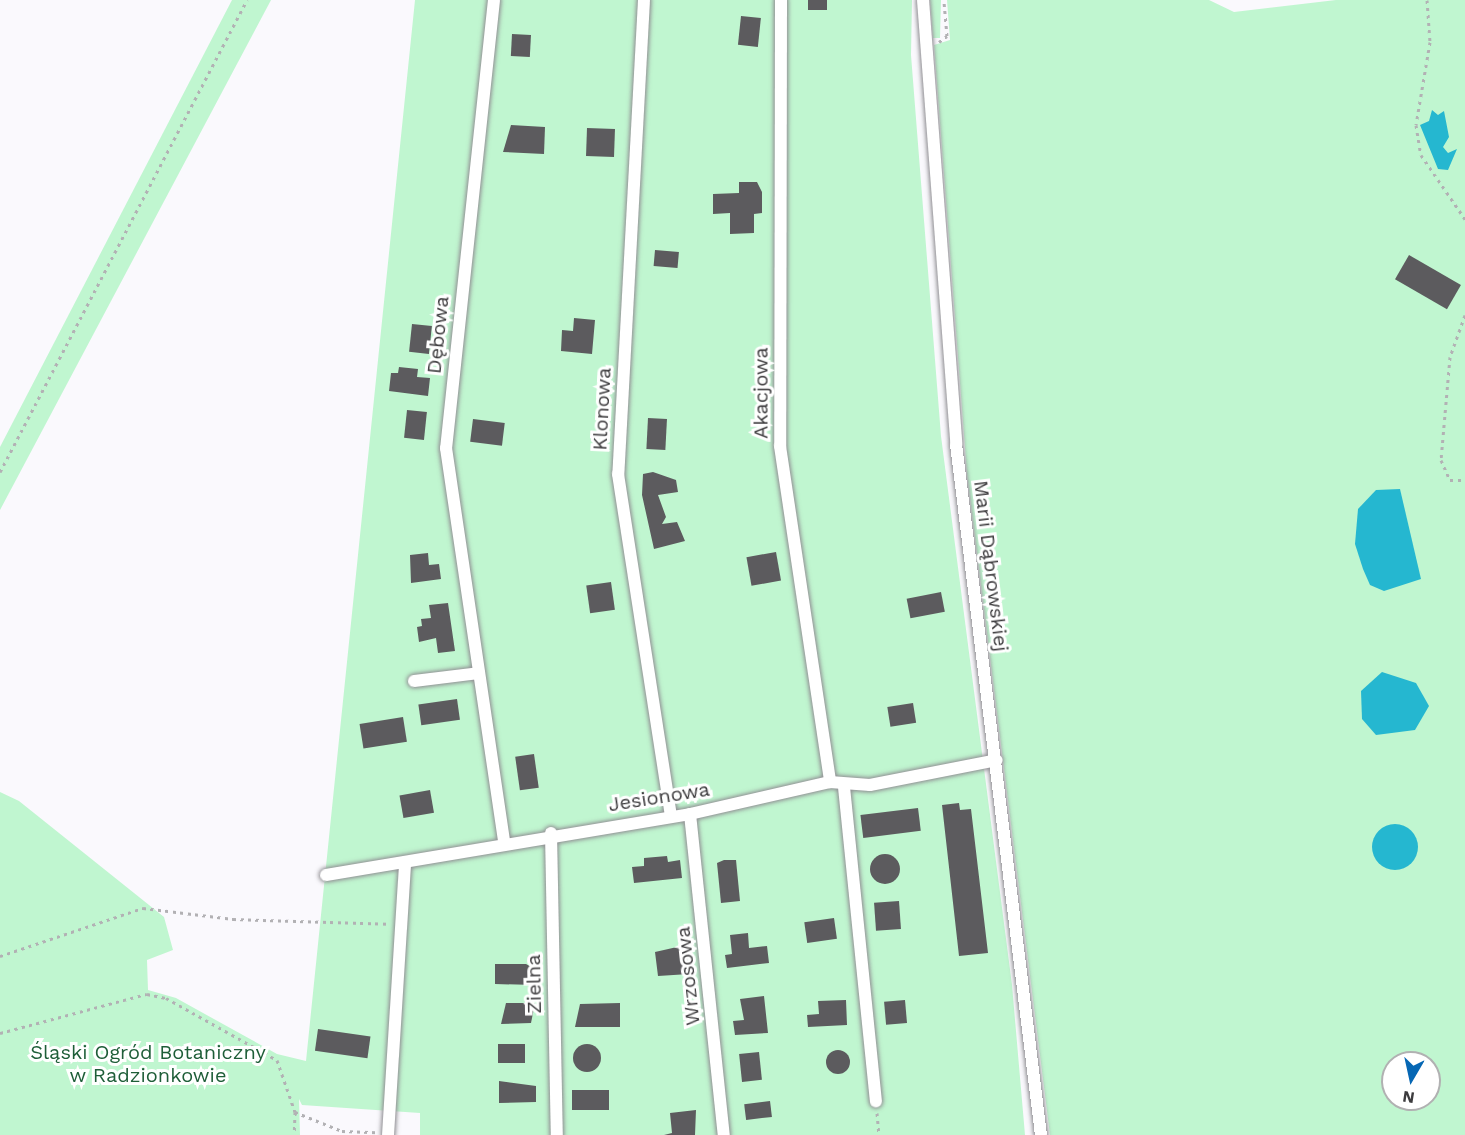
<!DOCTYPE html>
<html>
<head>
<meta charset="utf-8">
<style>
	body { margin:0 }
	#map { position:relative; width:1465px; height:1135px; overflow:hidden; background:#faf9fd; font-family:"Work Sans",sans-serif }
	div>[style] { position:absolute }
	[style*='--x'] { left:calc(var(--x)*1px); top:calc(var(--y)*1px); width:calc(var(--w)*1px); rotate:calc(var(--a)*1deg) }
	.green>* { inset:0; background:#c0f6d0 }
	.water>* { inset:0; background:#25b7d0 }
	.round { border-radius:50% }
	.building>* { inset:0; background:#5c5b5e; transform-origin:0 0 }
	.path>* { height:3px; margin-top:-1.5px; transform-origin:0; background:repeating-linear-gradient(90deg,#b2b1b4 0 3px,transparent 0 7.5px) }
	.roads { filter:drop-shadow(0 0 2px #919094) drop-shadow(0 0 2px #919094) }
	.street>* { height:12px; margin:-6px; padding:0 6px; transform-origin:6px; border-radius:6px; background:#fff }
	span { translate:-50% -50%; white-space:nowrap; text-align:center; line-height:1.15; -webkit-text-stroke:6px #fff; paint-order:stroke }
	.street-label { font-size:20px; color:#3d3c3e }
	.park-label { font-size:20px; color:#1e5e38 }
	.north { position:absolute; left:1381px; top:1051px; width:60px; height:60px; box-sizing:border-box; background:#fff; border:2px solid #b1b1b2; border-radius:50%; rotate:189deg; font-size:16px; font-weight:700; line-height:24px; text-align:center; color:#3d3c3e }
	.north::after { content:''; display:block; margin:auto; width:21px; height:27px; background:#0667b4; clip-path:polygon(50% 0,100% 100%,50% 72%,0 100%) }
</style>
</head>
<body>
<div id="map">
	<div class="green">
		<i style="clip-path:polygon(232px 0,271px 0,0 510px,0 447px)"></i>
		<i style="clip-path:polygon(415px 0,912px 0,911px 55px,941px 436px,1012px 985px,1025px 1135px,420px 1135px,420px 1113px,302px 1105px,299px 1099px,300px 1135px,0 1135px,0 792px,19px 801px,164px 917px,173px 950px,147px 960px,148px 990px,176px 998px,277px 1054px,306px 1061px)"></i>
		<i style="clip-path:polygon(930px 0,941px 0,940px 38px,933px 38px)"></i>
		<i style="clip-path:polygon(evenodd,947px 0,1209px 0,1234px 12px,1336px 0,1465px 0,1465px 1135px,1050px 1135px,967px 474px,934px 45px,950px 40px,947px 0,1393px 1063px,1429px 1063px,1429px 1099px,1393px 1099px,1393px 1063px)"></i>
	</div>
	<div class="water">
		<i style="clip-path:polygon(1432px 110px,1438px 115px,1444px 111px,1449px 137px,1443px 147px,1448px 153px,1457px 149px,1448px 170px,1438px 169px,1420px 125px,1429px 121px)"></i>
		<i style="clip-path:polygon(1400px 489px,1421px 579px,1384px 591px,1370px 585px,1363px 569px,1355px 544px,1358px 509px,1376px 490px)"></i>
		<i style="clip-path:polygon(1382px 672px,1416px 683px,1429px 706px,1415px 730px,1376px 735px,1362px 719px,1361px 691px)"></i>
		<i class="round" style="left:1372px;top:824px;width:46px;height:46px"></i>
	</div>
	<div class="building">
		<i style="left:808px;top:0;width:19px;height:10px"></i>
		<i style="left:741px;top:16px;width:20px;height:29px;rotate:6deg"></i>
		<i style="left:512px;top:34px;width:19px;height:22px;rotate:3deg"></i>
		<i style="clip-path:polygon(511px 125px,545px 127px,544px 154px,503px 152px)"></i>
		<i style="left:587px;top:128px;width:28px;height:28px;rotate:2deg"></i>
		<i style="clip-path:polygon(739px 182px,757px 182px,762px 192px,762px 213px,754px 214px,754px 233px,730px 234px,730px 213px,713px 214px,713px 194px,739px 193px)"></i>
		<i style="left:655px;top:250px;width:24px;height:16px;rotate:5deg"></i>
		<i style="left:1409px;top:255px;width:60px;height:28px;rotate:30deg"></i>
		<i style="clip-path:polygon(574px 318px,595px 320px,592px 354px,561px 351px,562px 330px,573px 331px)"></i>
		<i style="left:412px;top:324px;width:20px;height:28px;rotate:6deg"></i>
		<i style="clip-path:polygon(399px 367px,418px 369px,417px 377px,430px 378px,428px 396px,389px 391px,391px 373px,398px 373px)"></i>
		<i style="left:407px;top:410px;width:20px;height:28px;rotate:6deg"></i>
		<i style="left:648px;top:418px;width:19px;height:31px;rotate:3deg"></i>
		<i style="left:473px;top:419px;width:32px;height:23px;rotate:7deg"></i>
		<i style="clip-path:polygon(653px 472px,676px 480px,678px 492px,658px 495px,666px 517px,662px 524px,677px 522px,685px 541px,654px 549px,642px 495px,643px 474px)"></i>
		<i style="left:776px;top:552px;width:29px;height:30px;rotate:80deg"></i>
		<i style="clip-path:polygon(428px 553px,429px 565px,439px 564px,441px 579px,411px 583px,410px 555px)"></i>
		<i style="left:611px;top:582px;width:28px;height:25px;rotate:82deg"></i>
		<i style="left:941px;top:592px;width:20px;height:35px;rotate:79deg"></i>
		<i style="clip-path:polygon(448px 603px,455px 651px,438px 653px,436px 638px,419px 642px,417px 627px,422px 626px,421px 619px,431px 618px,429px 605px)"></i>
		<i style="left:457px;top:699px;width:21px;height:39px;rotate:82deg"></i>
		<i style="left:913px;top:703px;width:20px;height:26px;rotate:81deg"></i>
		<i style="left:403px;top:717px;width:25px;height:44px;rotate:81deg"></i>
		<i style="left:534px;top:754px;width:34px;height:19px;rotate:82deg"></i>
		<i style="left:430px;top:790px;width:23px;height:31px;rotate:80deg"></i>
		<i style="clip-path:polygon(959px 803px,960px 810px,971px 809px,988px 953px,959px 956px,942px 805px)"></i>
		<i style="left:918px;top:808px;width:23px;height:58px;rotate:83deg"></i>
		<i class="round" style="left:870px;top:854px;width:30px;height:30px"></i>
		<i style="clip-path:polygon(667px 856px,668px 862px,680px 860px,682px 878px,634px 883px,632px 867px,644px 866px,644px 858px)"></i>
		<i style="clip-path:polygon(724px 860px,736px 860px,740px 901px,721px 903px,717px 863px)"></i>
		<i style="left:899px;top:901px;width:28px;height:25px;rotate:86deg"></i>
		<i style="left:834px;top:918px;width:21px;height:30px;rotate:82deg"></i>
		<i style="clip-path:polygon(748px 933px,749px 948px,767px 946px,769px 963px,727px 968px,725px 955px,732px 954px,730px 935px)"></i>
		<i style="clip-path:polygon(686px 945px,689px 974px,658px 976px,655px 952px)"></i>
		<i style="clip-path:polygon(495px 964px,526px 964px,535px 969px,535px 985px,495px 984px)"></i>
		<i style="clip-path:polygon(764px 996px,768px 1033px,735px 1035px,733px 1021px,744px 1020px,740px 999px)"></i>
		<i style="clip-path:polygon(846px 1000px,847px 1025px,808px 1027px,807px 1015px,819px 1014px,818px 1001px)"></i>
		<i style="left:905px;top:1000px;width:23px;height:21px;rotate:85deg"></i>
		<i style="clip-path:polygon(506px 1003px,535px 1003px,531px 1023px,501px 1024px)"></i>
		<i style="clip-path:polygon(620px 1003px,620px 1027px,575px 1027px,580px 1004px)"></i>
		<i style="left:318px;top:1029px;width:53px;height:22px;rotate:8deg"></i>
		<i style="left:525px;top:1044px;width:19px;height:27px;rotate:90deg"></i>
		<i class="round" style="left:573px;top:1044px;width:28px;height:28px"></i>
		<i class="round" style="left:826px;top:1050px;width:24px;height:24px"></i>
		<i style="left:759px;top:1052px;width:28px;height:20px;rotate:84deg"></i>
		<i style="clip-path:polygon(499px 1081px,536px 1086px,536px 1102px,499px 1103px)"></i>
		<i style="left:609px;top:1090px;width:20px;height:37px;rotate:90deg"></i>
		<i style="left:770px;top:1101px;width:16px;height:26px;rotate:83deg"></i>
		<i style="clip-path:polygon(696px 1110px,695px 1135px,664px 1135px,672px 1133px,670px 1113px)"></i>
	</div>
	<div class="path">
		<i style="--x:1427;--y:0;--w:42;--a:85.9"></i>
		<i style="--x:1430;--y:42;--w:84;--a:99.6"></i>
		<i style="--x:1416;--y:125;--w:30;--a:81"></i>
		<i style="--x:1421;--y:155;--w:78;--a:55.5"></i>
		<i style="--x:939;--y:42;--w:10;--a:-37"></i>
		<i style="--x:947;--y:36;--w:36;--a:-95"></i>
		<i style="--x:1465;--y:315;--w:45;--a:109.7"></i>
		<i style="--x:1450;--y:357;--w:103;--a:95"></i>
		<i style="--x:1441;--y:460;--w:22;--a:66"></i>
		<i style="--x:1450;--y:480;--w:15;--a:0"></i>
		<i style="--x:0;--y:472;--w:533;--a:-62.38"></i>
		<i style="--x:0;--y:956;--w:151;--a:-18.6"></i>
		<i style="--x:143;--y:908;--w:91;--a:7"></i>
		<i style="--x:233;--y:919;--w:155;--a:1.8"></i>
		<i style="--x:0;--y:1033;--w:152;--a:-14.9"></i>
		<i style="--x:147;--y:994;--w:19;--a:12"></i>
		<i style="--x:166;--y:998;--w:127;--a:29.2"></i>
		<i style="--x:277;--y:1060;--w:55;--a:70.9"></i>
		<i style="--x:295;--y:1112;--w:23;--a:92"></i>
		<i style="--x:295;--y:1112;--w:51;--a:22"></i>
		<i style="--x:342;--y:1131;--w:34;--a:2"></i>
		<i style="--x:877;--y:1113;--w:22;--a:85"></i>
	</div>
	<div class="roads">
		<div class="street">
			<i style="--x:494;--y:0;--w:451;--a:96.1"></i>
			<i style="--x:446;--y:448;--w:398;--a:81.6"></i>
			<i style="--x:644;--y:0;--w:475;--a:93.1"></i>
			<i style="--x:618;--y:474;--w:346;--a:81.2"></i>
			<i style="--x:781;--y:0;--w:446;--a:90.1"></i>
			<i style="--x:780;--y:446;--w:340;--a:81.5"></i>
			<i style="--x:923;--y:0;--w:445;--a:85.7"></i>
			<i style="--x:956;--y:444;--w:696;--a:82.99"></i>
			<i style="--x:414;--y:681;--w:65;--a:-7"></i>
			<i style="--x:844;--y:787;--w:316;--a:84.2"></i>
			<i style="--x:690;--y:814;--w:323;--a:84"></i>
			<i style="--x:551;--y:833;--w:302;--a:88.9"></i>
			<i style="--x:326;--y:875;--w:369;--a:-9.5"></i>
			<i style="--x:690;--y:814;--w:144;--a:-12.9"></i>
			<i style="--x:830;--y:782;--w:40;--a:4.3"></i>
			<i style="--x:870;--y:785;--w:129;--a:-11.1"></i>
			<i style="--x:388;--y:1135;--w:273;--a:-86.4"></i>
		</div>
	</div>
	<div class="street-label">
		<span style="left:438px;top:335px;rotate:-84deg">Dębowa</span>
		<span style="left:761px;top:393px;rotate:-90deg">Akacjowa</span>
		<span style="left:602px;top:409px;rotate:-87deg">Klonowa</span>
		<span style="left:991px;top:566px;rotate:83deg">Marii Dąbrowskiej</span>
		<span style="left:659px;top:797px;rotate:-9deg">Jesionowa</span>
		<span style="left:688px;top:976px;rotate:-96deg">Wrzosowa</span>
		<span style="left:534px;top:984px;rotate:-91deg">Zielna</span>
	</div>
	<div class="park-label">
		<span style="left:148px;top:1064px">Śląski Ogród Botaniczny<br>w Radzionkowie</span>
	</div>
	<div class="north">N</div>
</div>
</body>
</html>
